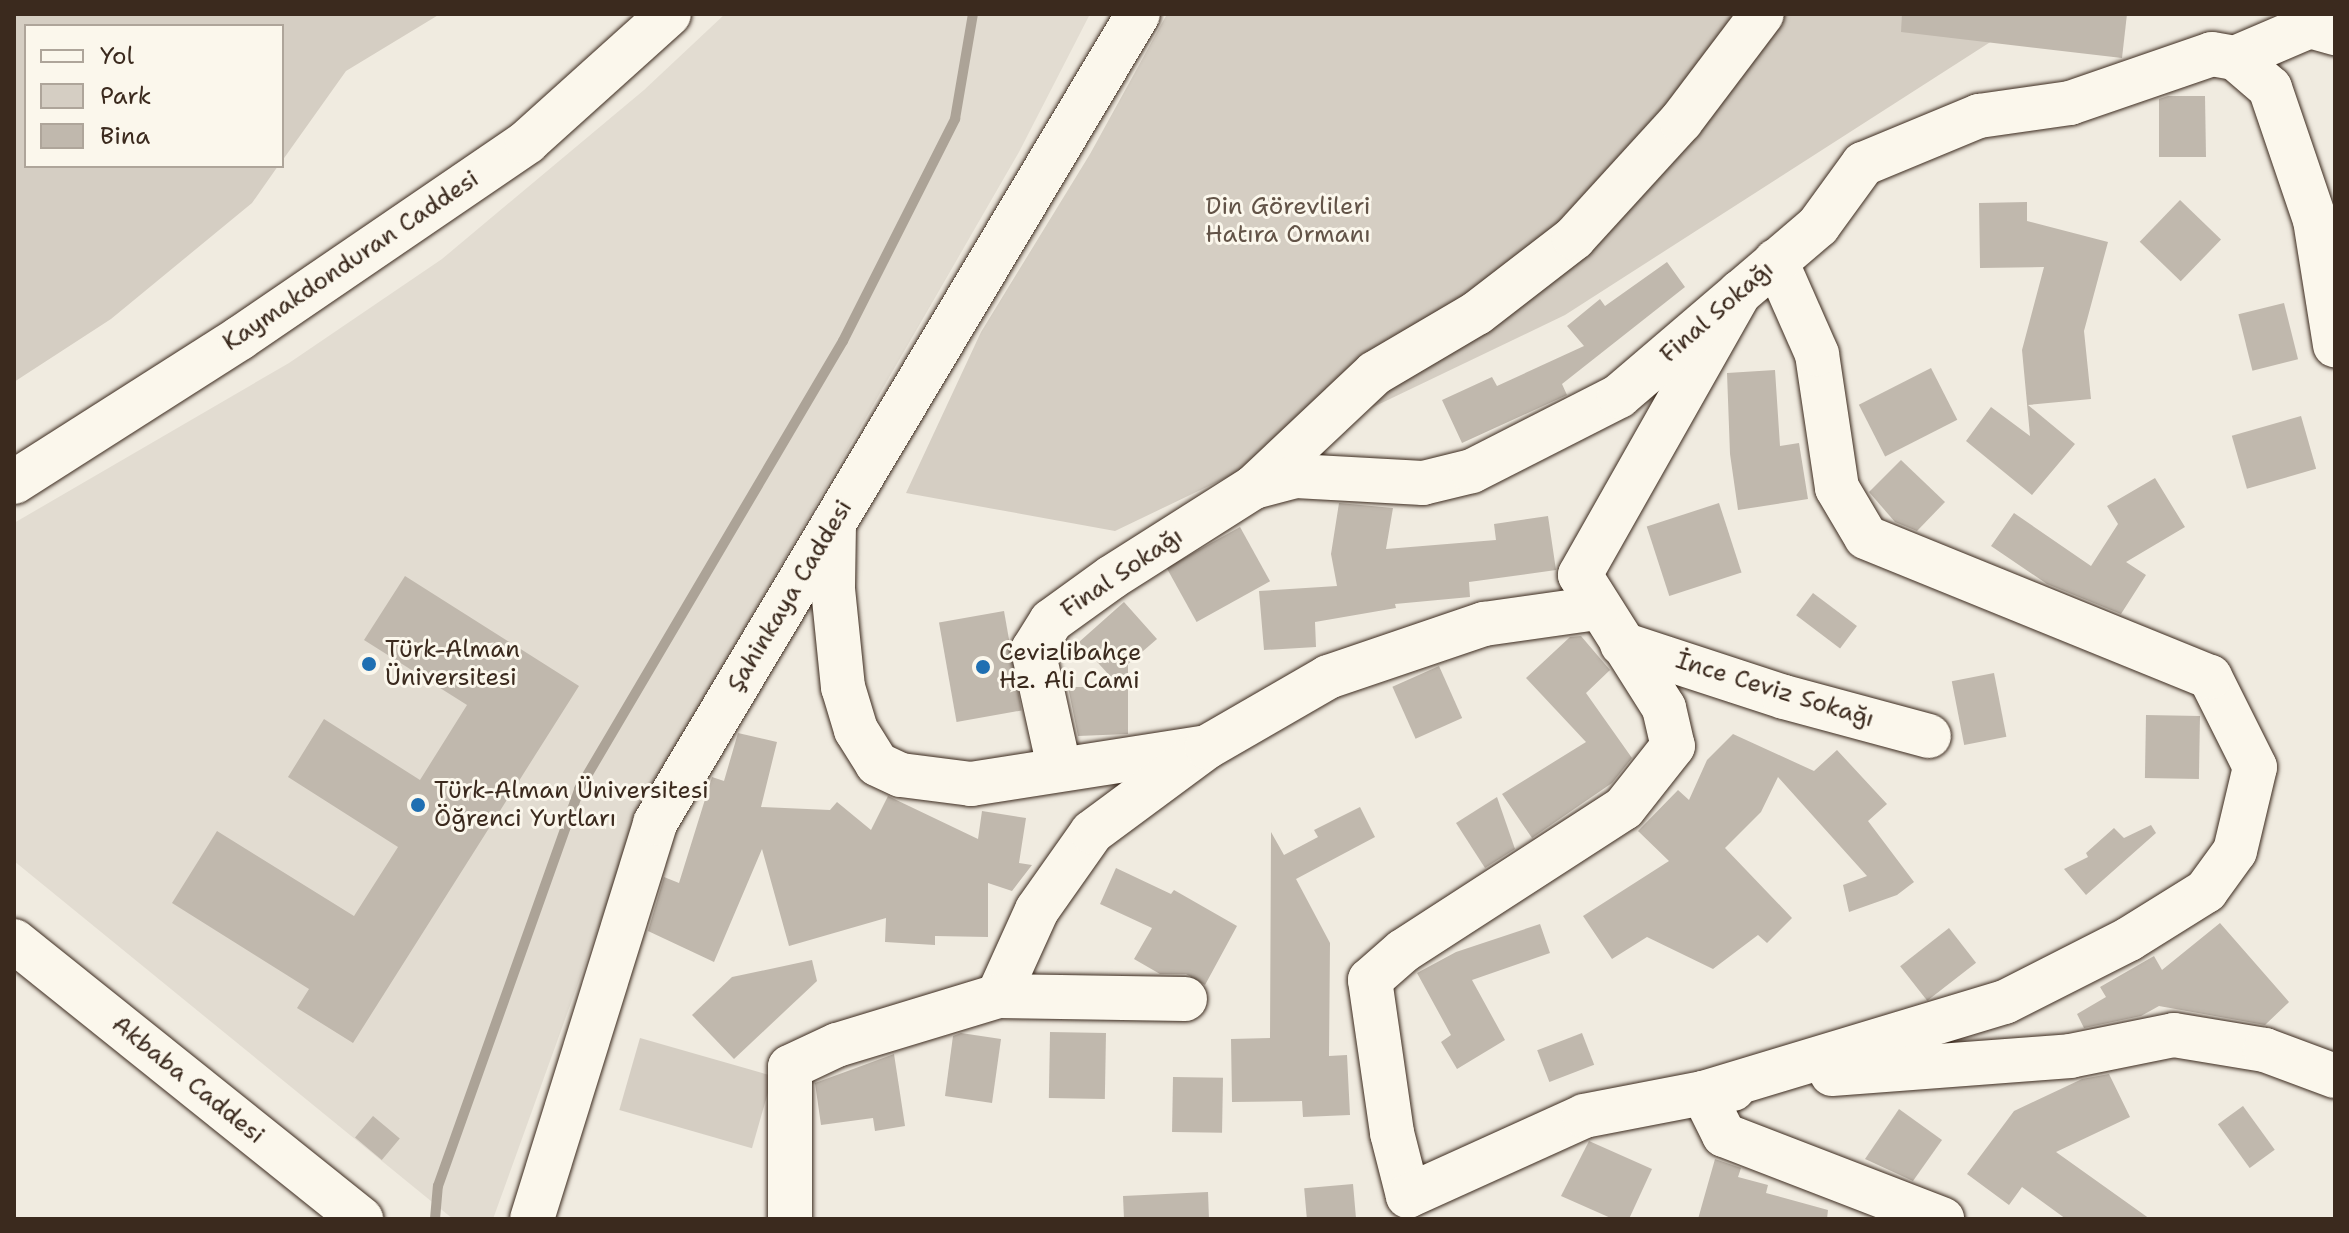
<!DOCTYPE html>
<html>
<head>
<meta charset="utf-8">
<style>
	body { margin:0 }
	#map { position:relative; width:2349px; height:1233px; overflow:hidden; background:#f0ebe0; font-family:"Shantell Sans",sans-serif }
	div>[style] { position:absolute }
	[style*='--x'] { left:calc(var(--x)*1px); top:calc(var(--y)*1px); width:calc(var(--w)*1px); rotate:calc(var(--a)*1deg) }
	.built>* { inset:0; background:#e2dcd1 }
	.green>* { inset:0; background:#d5cec3; transform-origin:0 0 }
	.stream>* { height:10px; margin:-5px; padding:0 5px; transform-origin:5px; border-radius:5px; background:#aca397 }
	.building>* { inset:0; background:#c0b8ad; transform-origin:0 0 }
	.roads { filter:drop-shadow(0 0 2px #3b2a1e) drop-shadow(0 0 2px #3b2a1e) }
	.minor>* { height:44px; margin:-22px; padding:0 22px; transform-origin:22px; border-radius:22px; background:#fbf7ec }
	.major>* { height:44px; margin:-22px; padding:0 22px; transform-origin:22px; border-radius:22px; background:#fbf7ec }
	.dots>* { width:22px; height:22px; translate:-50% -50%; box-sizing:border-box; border:4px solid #fbf7ec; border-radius:50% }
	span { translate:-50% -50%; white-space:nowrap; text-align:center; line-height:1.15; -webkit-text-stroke:6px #fbf7ec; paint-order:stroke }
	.park-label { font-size:24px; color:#625347 }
	.street-label { font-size:24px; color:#3b2a1e }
	.poi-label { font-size:24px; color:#3b2a1e }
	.left { translate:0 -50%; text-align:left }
	.frame { position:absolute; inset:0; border:16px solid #3b2a1e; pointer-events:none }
	.legend { position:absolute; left:24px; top:24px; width:260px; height:144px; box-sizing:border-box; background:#fbf7ec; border:2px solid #aea59a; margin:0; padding:10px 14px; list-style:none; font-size:24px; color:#3b2a1e }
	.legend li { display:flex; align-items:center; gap:16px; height:40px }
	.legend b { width:40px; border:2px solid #aea59a }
</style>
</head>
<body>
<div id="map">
	<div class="built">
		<i style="clip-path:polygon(725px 14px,1090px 14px,1019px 152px,642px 806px,493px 1219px,453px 1219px,14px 861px,14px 523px,289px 363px,442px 259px,644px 90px)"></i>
	</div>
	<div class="green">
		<i style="clip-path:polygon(14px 14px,440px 14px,346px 71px,282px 161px,282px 26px,26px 26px,26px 166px,278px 166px,252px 203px,111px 319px,14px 382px)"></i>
		<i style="clip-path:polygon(1167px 14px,2034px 14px,1565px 315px,1115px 531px,906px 493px,981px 332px,1090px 154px)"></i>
		<i style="left:640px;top:1038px;width:138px;height:75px;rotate:16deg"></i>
	</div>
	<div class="stream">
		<i style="--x:435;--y:1219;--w:33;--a:-85"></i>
		<i style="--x:438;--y:1186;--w:421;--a:-70.4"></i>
		<i style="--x:579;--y:789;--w:520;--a:-59.49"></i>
		<i style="--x:843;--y:341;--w:249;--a:-63.2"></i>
		<i style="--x:955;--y:119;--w:107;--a:-80.3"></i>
	</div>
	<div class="building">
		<i style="clip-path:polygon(1902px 14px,2127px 14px,2122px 58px,1901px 32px)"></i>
		<i style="clip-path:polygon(2168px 96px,2205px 96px,2206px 157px,2159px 157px,2159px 99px)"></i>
		<i style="left:2180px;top:200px;width:57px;height:58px;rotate:44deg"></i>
		<i style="clip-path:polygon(2027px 202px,2027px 221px,2108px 242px,2084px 331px,2091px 399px,2028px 405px,2075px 444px,2032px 495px,1966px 441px,1991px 407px,2030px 436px,2022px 350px,2044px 267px,1980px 268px,1979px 203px)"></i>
		<i style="clip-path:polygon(1667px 262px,1685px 287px,1562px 384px,1567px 395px,1462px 443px,1442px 400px,1492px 377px,1497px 386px,1584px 346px,1567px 326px,1600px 299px,1605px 306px)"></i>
		<i style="left:2284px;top:303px;width:58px;height:47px;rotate:76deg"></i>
		<i style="left:1931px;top:368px;width:58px;height:81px;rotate:63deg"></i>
		<i style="clip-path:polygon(1775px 370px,1780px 446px,1799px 443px,1808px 499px,1738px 510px,1730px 454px,1727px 373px)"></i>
		<i style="left:2301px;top:416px;width:55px;height:72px;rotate:74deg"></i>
		<i style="clip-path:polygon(1901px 460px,1945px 502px,1917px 531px,1895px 522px,1869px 492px)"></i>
		<i style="clip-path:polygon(2155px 478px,2185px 527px,2126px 562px,2146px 575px,2121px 614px,2047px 584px,1991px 546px,2014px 513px,2091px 566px,2118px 524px,2107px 506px)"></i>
		<i style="clip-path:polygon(1339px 503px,1393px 508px,1386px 549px,1496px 540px,1494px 524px,1548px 516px,1556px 570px,1469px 582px,1470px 597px,1395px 604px,1396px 608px,1315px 622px,1316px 647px,1264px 650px,1259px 591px,1337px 586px,1331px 554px)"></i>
		<i style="left:1719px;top:503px;width:73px;height:76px;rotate:72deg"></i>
		<i style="left:1240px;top:527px;width:62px;height:84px;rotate:61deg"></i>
		<i style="clip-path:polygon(405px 576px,579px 686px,353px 1043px,297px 1008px,309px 989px,172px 903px,217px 831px,354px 916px,398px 847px,288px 777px,324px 719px,420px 780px,467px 705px,364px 640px)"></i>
		<i style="left:1813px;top:593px;width:55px;height:28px;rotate:37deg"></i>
		<i style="clip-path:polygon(1124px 602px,1157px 639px,1128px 664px,1128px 734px,1078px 736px,1068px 687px,1120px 687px,1079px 642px)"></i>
		<i style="left:1004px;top:611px;width:101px;height:66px;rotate:80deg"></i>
		<i style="clip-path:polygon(1581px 636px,1610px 670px,1586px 693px,1632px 758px,1612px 783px,1532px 838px,1502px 794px,1586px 742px,1526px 678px,1570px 637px)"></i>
		<i style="left:1439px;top:666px;width:57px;height:51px;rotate:66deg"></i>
		<i style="left:1994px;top:673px;width:65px;height:43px;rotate:79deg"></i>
		<i style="left:2146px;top:715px;width:54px;height:63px;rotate:1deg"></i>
		<i style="clip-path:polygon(738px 733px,777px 742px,761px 807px,830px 810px,837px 802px,871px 830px,888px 796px,978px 839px,982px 811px,1026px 818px,1019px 863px,1032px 865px,1012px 891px,988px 883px,988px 937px,935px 936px,935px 945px,885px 942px,886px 918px,789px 946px,762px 849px,714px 962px,648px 931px,664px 877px,679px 883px,712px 777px,724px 781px)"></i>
		<i style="clip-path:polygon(1733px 734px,1814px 771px,1837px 750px,1887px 804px,1868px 821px,1914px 882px,1897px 895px,1849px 912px,1843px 885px,1867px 876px,1778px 777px,1761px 812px,1725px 848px,1792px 918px,1767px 943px,1758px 935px,1713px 969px,1647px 937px,1612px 959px,1583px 916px,1669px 861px,1638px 831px,1678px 790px,1689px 800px,1707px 760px)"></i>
		<i style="clip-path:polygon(1497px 797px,1515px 849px,1485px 868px,1456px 823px)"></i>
		<i style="clip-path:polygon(1360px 807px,1375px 837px,1296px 879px,1330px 943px,1329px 1056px,1347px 1055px,1350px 1115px,1303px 1117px,1302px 1101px,1232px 1102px,1231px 1039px,1270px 1038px,1271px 832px,1284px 855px,1318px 837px,1314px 830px)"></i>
		<i style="clip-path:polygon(2151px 825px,2156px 833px,2086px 895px,2064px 869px,2088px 857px,2086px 853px,2114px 828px,2124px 838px)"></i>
		<i style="clip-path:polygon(1116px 868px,1171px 894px,1174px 890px,1237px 926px,1205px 985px,1186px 974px,1160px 974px,1134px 959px,1152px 928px,1100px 904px)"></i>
		<i style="clip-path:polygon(2220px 923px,2289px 1002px,2265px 1025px,2159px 1006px,2141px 1016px,2084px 1028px,2077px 1014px,2106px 997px,2100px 987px,2154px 956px,2162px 970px)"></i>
		<i style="clip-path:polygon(1540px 924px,1550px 953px,1472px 980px,1505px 1040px,1457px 1069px,1441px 1042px,1451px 1035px,1417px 973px,1456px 952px)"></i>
		<i style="left:1949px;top:928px;width:44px;height:62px;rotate:52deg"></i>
		<i style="clip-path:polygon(812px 960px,817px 981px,734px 1059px,692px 1015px,732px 977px)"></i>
		<i style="left:1050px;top:1032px;width:56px;height:66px;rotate:1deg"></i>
		<i style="clip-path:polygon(961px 1033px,1001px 1039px,992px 1103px,945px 1096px,953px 1036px)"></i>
		<i style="left:1582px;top:1033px;width:34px;height:48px;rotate:69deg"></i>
		<i style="clip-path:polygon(894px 1054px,905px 1126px,875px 1131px,873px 1118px,821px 1125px,815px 1083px)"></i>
		<i style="clip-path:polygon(2109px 1074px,2130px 1117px,2056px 1152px,2150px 1219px,2066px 1219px,2022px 1187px,2009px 1205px,1967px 1174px,2014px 1111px,2082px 1079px)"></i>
		<i style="left:1173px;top:1077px;width:50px;height:55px;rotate:1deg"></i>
		<i style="left:2243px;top:1106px;width:54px;height:31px;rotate:54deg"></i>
		<i style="clip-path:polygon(1899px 1109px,1942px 1140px,1913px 1181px,1865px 1159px)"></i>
		<i style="left:373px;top:1116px;width:35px;height:28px;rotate:40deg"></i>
		<i style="clip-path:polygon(1589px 1141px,1652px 1169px,1629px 1219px,1613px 1219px,1561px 1196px)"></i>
		<i style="clip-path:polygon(1715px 1159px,1741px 1168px,1738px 1177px,1768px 1185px,1766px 1193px,1828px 1210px,1827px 1219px,1698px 1219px)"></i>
		<i style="left:1353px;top:1184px;width:35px;height:49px;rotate:85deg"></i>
		<i style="clip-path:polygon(1208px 1192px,1209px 1219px,1124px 1219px,1123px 1196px)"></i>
	</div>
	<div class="roads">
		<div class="minor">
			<i style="--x:2235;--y:58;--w:82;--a:-23.1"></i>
			<i style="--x:2310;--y:26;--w:26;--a:16"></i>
			<i style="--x:1740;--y:292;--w:325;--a:119.5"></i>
			<i style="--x:1580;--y:575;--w:157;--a:57.7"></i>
			<i style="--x:1664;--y:708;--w:39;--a:77"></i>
			<i style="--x:1673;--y:746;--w:79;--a:128.3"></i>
			<i style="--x:1624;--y:808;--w:263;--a:147.1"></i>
			<i style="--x:1403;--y:951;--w:44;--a:138.7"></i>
			<i style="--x:1370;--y:980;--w:155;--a:81.8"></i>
			<i style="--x:1392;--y:1133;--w:65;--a:75.7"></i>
			<i style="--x:1408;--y:1196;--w:193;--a:-24.4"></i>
			<i style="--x:1584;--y:1116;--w:121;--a:-10.9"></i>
			<i style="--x:1703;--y:1093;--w:315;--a:-16.8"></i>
			<i style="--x:2005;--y:1002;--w:139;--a:-26.9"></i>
			<i style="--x:2129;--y:939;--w:91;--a:-31.9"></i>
			<i style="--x:2206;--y:891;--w:49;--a:-54.1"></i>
			<i style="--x:2235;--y:851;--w:86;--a:-76.6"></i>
			<i style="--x:2255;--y:767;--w:101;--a:-116.6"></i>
			<i style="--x:2210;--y:677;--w:371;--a:-157.9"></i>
			<i style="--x:1866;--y:537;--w:57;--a:-120.6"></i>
			<i style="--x:1837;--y:488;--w:135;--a:-98.5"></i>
			<i style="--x:1817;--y:354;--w:102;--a:-113.8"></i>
			<i style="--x:1254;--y:487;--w:166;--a:-43.3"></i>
			<i style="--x:1375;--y:373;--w:118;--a:-30.5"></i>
			<i style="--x:1477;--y:313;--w:123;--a:-37.7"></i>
			<i style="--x:1574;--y:238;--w:159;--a:-47.6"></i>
			<i style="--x:1681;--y:121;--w:134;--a:-52.9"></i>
			<i style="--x:834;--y:523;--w:66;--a:90.9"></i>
			<i style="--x:833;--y:589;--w:99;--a:84.2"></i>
			<i style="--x:843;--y:687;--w:45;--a:73.2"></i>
			<i style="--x:856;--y:730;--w:40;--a:58"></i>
			<i style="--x:877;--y:764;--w:26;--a:25"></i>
			<i style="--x:901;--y:775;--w:71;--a:7.3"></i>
			<i style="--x:971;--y:784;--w:233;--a:-8.9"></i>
			<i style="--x:1622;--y:644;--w:170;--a:18.1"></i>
			<i style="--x:1784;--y:697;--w:150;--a:15.1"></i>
			<i style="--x:1059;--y:767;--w:120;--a:-102.5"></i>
			<i style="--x:1033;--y:650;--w:34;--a:-58"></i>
			<i style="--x:1051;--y:621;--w:75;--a:-35.8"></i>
			<i style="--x:1112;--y:577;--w:168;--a:-32.4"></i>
			<i style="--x:1254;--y:487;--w:43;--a:-14.7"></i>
			<i style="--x:1296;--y:476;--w:127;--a:3.2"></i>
			<i style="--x:1423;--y:483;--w:50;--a:-13.8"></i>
			<i style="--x:1472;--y:471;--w:165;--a:-27"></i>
			<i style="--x:1619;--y:396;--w:262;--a:-40.5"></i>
			<i style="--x:1818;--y:226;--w:77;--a:-54"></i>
			<i style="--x:1863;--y:164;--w:126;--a:-22.5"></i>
			<i style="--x:1979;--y:116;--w:92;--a:-8.1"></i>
			<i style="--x:2070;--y:103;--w:150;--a:-19"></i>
			<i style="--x:2212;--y:54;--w:23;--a:10"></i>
			<i style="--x:2235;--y:58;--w:46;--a:40.6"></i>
			<i style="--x:2270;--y:88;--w:139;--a:71.2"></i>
			<i style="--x:2315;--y:220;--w:127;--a:80.9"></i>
			<i style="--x:998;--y:996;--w:94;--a:-65.6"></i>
			<i style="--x:1037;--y:910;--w:95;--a:-54.8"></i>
			<i style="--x:1092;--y:832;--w:143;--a:-36.5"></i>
			<i style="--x:1207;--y:747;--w:140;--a:-30"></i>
			<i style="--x:1328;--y:677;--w:165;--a:-18.8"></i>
			<i style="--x:1484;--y:624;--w:114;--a:-8.1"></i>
			<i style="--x:1832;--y:1074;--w:239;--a:-4.3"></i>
			<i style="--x:2070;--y:1056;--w:106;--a:-11.4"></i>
			<i style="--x:2174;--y:1035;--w:92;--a:9.4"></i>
			<i style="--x:2265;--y:1050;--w:75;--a:20.4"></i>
			<i style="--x:1733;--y:1089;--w:30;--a:172"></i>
			<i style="--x:1703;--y:1093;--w:47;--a:63.4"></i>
			<i style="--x:1724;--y:1135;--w:234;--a:21.1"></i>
			<i style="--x:532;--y:1219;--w:415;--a:-72.7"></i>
			<i style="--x:655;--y:823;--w:942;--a:-59.16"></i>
			<i style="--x:790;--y:1219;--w:152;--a:-90"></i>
			<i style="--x:790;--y:1067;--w:52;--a:-25.1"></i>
			<i style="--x:837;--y:1045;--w:168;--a:-16.9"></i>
			<i style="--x:998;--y:996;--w:187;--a:0.9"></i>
		</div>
		<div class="major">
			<i style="--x:14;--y:482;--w:268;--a:-32.5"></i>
			<i style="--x:240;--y:338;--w:348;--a:-34.3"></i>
			<i style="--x:527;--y:142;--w:191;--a:-42"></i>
			<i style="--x:14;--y:941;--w:445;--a:38.7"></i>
		</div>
	</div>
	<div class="dots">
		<i style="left:369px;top:664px;background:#1f6fb2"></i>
		<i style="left:983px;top:667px;background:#1f6fb2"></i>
		<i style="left:418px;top:805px;background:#1f6fb2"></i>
	</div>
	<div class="park-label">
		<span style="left:1288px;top:221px">Din Görevlileri<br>Hatıra Ormanı</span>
	</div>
	<div class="street-label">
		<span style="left:351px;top:261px;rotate:-34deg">Kaymakdonduran Caddesi</span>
		<span style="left:1717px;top:312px;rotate:-41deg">Final Sokağı</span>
		<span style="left:1122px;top:573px;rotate:-34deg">Final Sokağı</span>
		<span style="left:790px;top:596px;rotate:-59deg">Şahinkaya Caddesi</span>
		<span style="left:1775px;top:690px;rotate:17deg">İnce Ceviz Sokağı</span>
		<span style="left:188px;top:1080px;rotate:39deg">Akbaba Caddesi</span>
	</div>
	<div class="poi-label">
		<span class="left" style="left:385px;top:664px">Türk-Alman<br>Üniversitesi</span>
		<span class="left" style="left:999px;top:667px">Cevizlibahçe<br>Hz. Ali Cami</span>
		<span class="left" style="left:434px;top:805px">Türk-Alman Üniversitesi<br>Öğrenci Yurtları</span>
	</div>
	<div class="frame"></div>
	<ul class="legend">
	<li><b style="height:10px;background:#fbf7ec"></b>Yol</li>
	<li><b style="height:22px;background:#d5cec3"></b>Park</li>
	<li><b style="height:22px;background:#c0b8ad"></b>Bina</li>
	</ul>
</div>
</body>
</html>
